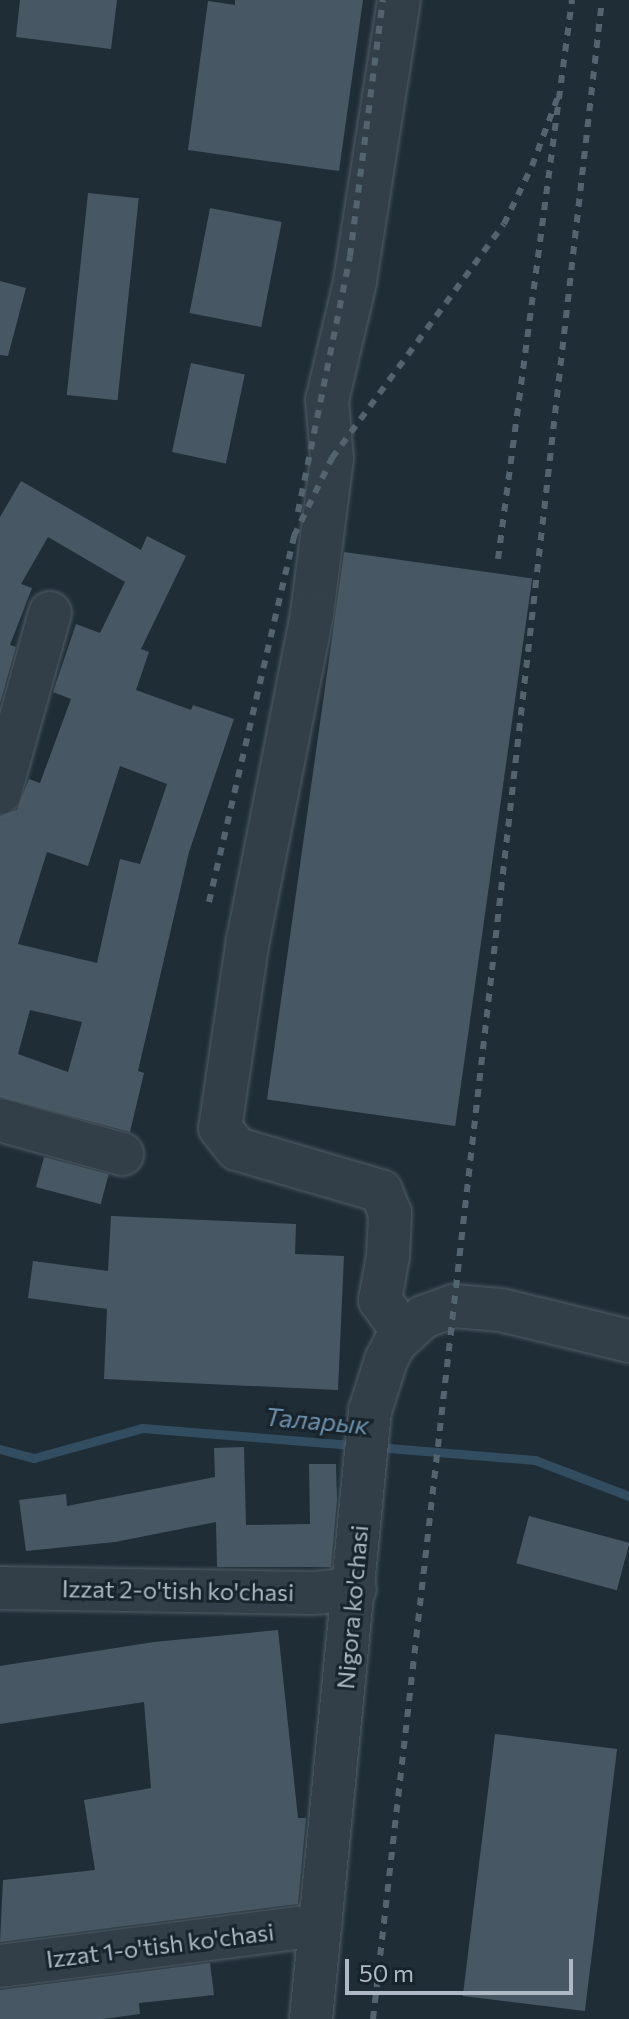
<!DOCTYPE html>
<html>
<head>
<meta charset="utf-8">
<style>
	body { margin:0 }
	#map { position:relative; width:629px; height:2019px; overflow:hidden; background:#1f2d37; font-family:Commissioner,sans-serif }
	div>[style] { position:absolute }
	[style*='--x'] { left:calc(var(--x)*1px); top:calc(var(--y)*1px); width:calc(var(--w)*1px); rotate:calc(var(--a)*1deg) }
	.stream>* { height:9px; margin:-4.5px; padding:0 4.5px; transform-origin:4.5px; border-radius:4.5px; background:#324c60 }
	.building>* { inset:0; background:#475864; transform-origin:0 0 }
	.roads { filter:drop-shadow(0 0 2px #505d66) drop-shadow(0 0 2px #505d66) }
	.minor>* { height:42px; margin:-21px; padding:0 21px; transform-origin:21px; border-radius:21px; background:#333f48 }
	.rail>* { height:6px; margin-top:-3px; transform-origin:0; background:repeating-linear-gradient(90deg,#54646f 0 8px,transparent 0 16px) }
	span { translate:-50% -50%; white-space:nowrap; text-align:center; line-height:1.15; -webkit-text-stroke:6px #18242c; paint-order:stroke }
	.street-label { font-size:24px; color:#adbac5 }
	.water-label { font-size:26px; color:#6c90aa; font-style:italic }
	.scale { position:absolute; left:345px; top:1959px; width:228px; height:36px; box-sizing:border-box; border:4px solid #adbac5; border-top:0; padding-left:10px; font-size:24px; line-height:28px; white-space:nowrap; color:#adbac5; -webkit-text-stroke:6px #18242c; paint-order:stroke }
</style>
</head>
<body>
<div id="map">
	<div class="stream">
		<i style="--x:377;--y:1447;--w:159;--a:4.7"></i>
		<i style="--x:535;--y:1460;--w:101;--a:21"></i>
		<i style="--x:0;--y:1449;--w:35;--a:15"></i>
		<i style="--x:34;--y:1458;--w:112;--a:-15.5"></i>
		<i style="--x:142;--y:1428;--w:214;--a:4.6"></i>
	</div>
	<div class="building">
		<i style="clip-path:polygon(20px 0,117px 0,111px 49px,16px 37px)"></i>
		<i style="clip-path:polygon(235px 0,363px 0,339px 171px,188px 150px,208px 1px,235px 5px)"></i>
		<i style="left:88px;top:193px;width:51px;height:203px;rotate:6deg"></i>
		<i style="left:210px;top:208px;width:73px;height:107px;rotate:11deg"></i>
		<i style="clip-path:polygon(0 281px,26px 288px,8px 356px,0 355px)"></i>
		<i style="left:191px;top:363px;width:55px;height:91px;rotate:12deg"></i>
		<i style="clip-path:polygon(evenodd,21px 481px,141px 550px,147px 536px,186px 556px,141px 649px,149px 652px,136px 690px,191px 710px,193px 705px,234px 719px,189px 852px,138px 1071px,144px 1073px,130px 1132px,0 1097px,0 816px,17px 810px,29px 779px,40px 783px,71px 699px,53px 692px,76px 624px,100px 633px,125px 582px,48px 537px,21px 584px,32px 588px,10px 645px,16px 647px,0 703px,0 517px,21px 481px,120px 766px,167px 784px,140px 864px,120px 859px,97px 963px,18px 944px,47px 852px,88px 866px,120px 766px,21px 481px,30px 1010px,82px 1022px,68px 1072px,18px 1054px,30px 1010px)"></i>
		<i style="left:344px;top:552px;width:190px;height:553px;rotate:8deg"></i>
		<i style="left:44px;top:1157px;width:67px;height:31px;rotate:15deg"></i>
		<i style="clip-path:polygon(111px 1216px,296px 1224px,295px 1254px,344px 1256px,338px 1390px,104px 1379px,107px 1309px,28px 1298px,33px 1261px,108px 1271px)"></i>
		<i style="clip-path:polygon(244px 1447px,246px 1525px,310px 1524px,309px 1464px,336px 1464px,337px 1500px,331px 1567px,217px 1567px,216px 1522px,115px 1542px,26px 1551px,19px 1500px,66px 1494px,67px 1506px,215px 1477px,214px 1448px)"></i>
		<i style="left:529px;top:1516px;width:104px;height:49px;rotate:15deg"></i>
		<i style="clip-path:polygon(278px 1630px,298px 1818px,306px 1818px,298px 1904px,0 1942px,3px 1880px,95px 1870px,84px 1800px,151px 1788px,144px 1702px,0 1724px,0 1666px,154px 1642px)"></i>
		<i style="left:495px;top:1734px;width:123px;height:264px;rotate:7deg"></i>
		<i style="clip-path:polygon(210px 1963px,214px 1995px,139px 2003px,140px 2014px,103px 2019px,0 2019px,0 1990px)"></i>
	</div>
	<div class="roads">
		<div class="minor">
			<i style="--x:399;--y:0;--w:285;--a:98.9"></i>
			<i style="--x:355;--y:282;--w:121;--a:103.3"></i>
			<i style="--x:327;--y:400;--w:58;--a:85.1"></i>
			<i style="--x:332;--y:458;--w:157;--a:97.3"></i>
			<i style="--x:312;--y:614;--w:331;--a:101.1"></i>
			<i style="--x:248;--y:939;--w:191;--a:98.4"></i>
			<i style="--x:220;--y:1128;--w:27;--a:51"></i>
			<i style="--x:237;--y:1149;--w:150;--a:16.3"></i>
			<i style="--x:381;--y:1191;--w:24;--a:68"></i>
			<i style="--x:390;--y:1213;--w:43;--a:92.7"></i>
			<i style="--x:388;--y:1256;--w:45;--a:100.3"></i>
			<i style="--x:380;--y:1300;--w:42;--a:54.8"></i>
			<i style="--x:0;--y:793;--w:187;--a:-74.5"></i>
			<i style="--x:0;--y:1120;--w:127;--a:15.6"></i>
			<i style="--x:0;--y:1588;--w:313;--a:0.9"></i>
			<i style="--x:313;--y:1593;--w:42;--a:-5.4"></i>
			<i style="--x:0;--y:1966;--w:323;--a:-7.3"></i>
			<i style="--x:311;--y:2019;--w:611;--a:-84.46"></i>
			<i style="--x:370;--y:1411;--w:53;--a:-72.6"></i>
			<i style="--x:386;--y:1360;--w:19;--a:-62"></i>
			<i style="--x:395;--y:1343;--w:38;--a:-43"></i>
			<i style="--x:423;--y:1317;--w:33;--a:-20"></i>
			<i style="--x:454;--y:1306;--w:47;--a:4.9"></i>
			<i style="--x:501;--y:1310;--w:132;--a:13.6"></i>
		</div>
	</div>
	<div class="rail">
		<i style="--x:298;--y:512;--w:261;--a:-78.5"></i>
		<i style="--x:350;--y:256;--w:258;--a:-82.7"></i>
		<i style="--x:498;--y:559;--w:564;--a:-82.46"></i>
		<i style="--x:209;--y:902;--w:376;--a:-76.9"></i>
		<i style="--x:294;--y:536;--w:87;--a:-64"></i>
		<i style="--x:332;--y:458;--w:290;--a:-53.7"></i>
		<i style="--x:504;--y:224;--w:64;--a:-64.2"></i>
		<i style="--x:532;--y:166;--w:80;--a:-69.5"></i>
		<i style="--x:373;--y:2019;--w:2032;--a:-83.53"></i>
	</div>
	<div class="street-label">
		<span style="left:178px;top:1590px;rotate:1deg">Izzat 2-o'tish ko'chasi</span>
		<span style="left:352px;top:1607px;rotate:-85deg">Nigora ko'chasi</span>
		<span style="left:160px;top:1945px;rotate:-7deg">Izzat 1-o'tish ko'chasi</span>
	</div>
	<div class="water-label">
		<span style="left:317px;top:1420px;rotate:5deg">Таларык</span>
	</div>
	<div class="scale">50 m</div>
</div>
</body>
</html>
